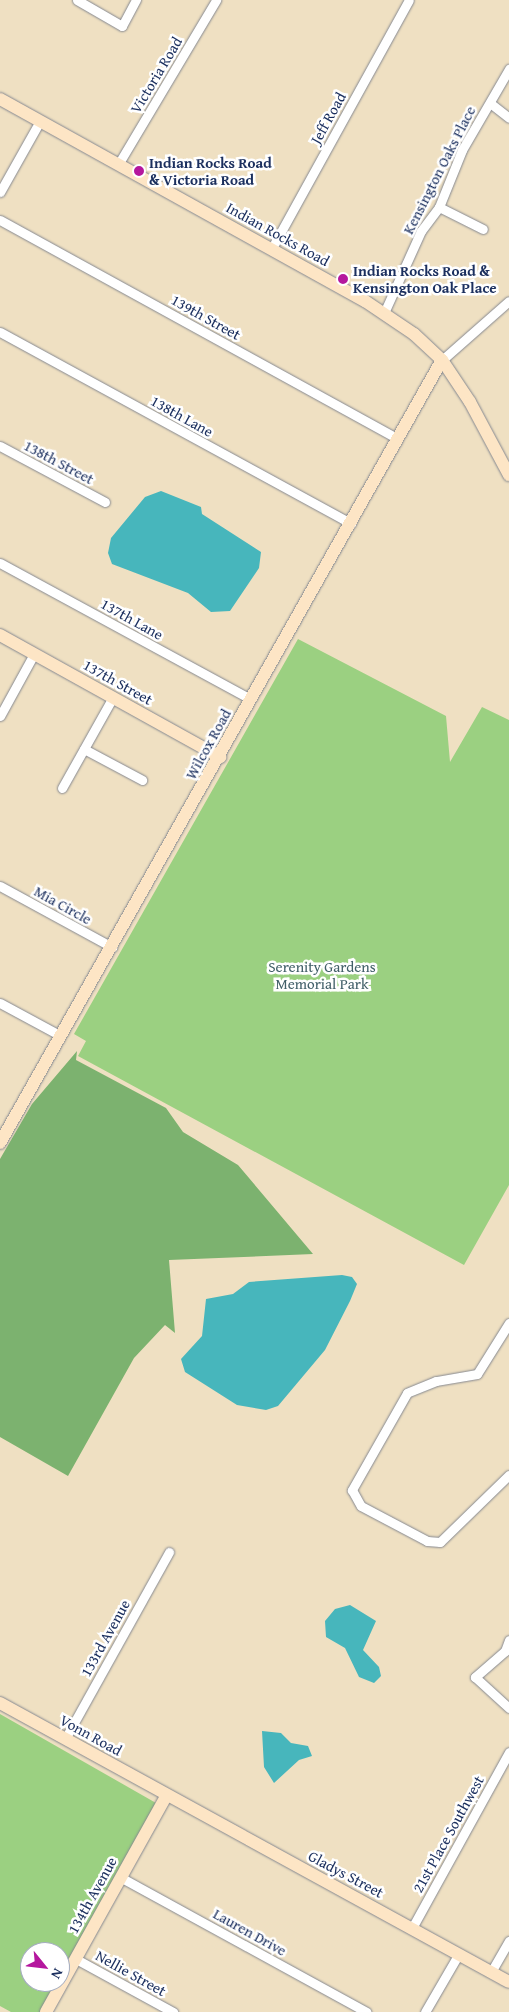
<!DOCTYPE html>
<html>
<head>
<meta charset="utf-8">
<style>
	body { margin:0 }
	#map { position:relative; width:509px; height:2012px; overflow:hidden; background:#efe0c2; font-family:"Gentium Book Plus",serif }
	div>[style] { position:absolute }
	[style*='--x'] { left:calc(var(--x)*1px); top:calc(var(--y)*1px); width:calc(var(--w)*1px); rotate:calc(var(--a)*1deg) }
	.green>* { inset:0; background:#9bd081 }
	.forest>* { inset:0; background:#7cb26f }
	.water>* { inset:0; background:#47b6bc }
	.roads { filter:drop-shadow(0 0 1px #858890) drop-shadow(0 0 1px #858890) }
	.street>* { height:9px; margin:-4.5px; padding:0 4.5px; transform-origin:4.5px; border-radius:4.5px; background:#fff }
	.secondary>* { height:12px; margin:-6px; padding:0 6px; transform-origin:6px; border-radius:6px; background:#fde5c5 }
	.dots>* { width:14px; height:14px; translate:-50% -50%; box-sizing:border-box; border:2px solid #fff; border-radius:50% }
	span { translate:-50% -50%; white-space:nowrap; text-align:center; line-height:1.15; -webkit-text-stroke:5px #fff; paint-order:stroke }
	.street-label { font-size:15px; color:#1b2f5e }
	.poi-label { font-size:15px; color:#1b2f5e; font-weight:700 }
	.left { translate:0 -50%; text-align:left }
	.park-label { font-size:15px; color:#415f68 }
	.north { position:absolute; left:20px; top:1942px; width:50px; height:50px; box-sizing:border-box; background:#fff; border:1px solid #a4acbf; border-radius:50%; rotate:119deg; font-size:14px; font-weight:700; line-height:20px; text-align:center; color:#1b2f5e }
	.north::after { content:''; display:block; margin:auto; width:18px; height:22px; background:#b5179e; clip-path:polygon(50% 0,100% 100%,50% 72%,0 100%) }
</style>
</head>
<body>
<div id="map">
	<div class="green">
		<i style="clip-path:polygon(298px 639px,446px 716px,450px 762px,482px 707px,509px 720px,509px 1185px,464px 1265px,78px 1056px,86px 1041px,74px 1034px)"></i>
		<i style="clip-path:polygon(0 1714px,156px 1803px,60px 1978px,60px 1952px,30px 1952px,30px 1982px,58px 1982px,41px 2012px,11px 2012px,0 2006px)"></i>
	</div>
	<div class="forest">
		<i style="clip-path:polygon(77px 1051px,76px 1060px,166px 1108px,183px 1132px,238px 1165px,313px 1254px,169px 1260px,175px 1333px,165px 1325px,134px 1358px,68px 1476px,0 1437px,0 1159px,32px 1104px)"></i>
	</div>
	<div class="water">
		<i style="clip-path:polygon(161px 491px,201px 507px,202px 514px,261px 552px,259px 568px,230px 611px,211px 612px,188px 593px,112px 564px,108px 553px,111px 538px,145px 497px)"></i>
		<i style="clip-path:polygon(342px 1275px,352px 1277px,357px 1284px,350px 1301px,325px 1350px,278px 1406px,266px 1410px,237px 1405px,185px 1372px,181px 1359px,202px 1336px,206px 1299px,233px 1294px,249px 1282px)"></i>
		<i style="clip-path:polygon(350px 1605px,376px 1621px,363px 1650px,379px 1667px,381px 1676px,374px 1683px,359px 1677px,345px 1648px,326px 1637px,325px 1621px,335px 1609px)"></i>
		<i style="clip-path:polygon(262px 1731px,281px 1733px,291px 1743px,308px 1746px,312px 1756px,299px 1760px,274px 1783px,264px 1767px)"></i>
	</div>
	<div class="roads">
		<div class="street">
			<i style="--x:77;--y:0;--w:52;--a:30"></i>
			<i style="--x:122;--y:26;--w:30;--a:-62"></i>
			<i style="--x:490;--y:103;--w:24;--a:38"></i>
			<i style="--x:119;--y:163;--w:190;--a:-59.2"></i>
			<i style="--x:0;--y:192;--w:81;--a:-60.6"></i>
			<i style="--x:439;--y:207;--w:49;--a:26.6"></i>
			<i style="--x:0;--y:220;--w:454;--a:28.8"></i>
			<i style="--x:272;--y:248;--w:283;--a:-61.1"></i>
			<i style="--x:384;--y:313;--w:90;--a:-65.7"></i>
			<i style="--x:421;--y:231;--w:30;--a:-53"></i>
			<i style="--x:439;--y:207;--w:61;--a:-68"></i>
			<i style="--x:462;--y:150;--w:94;--a:-59.9"></i>
			<i style="--x:0;--y:332;--w:400;--a:28.6"></i>
			<i style="--x:442;--y:360;--w:89;--a:-41.4"></i>
			<i style="--x:0;--y:446;--w:119;--a:28.1"></i>
			<i style="--x:0;--y:563;--w:285;--a:28.5"></i>
			<i style="--x:0;--y:716;--w:71;--a:-61.3"></i>
			<i style="--x:84;--y:749;--w:66;--a:28.1"></i>
			<i style="--x:62;--y:788;--w:104;--a:-60.7"></i>
			<i style="--x:0;--y:886;--w:128;--a:28.6"></i>
			<i style="--x:0;--y:1003;--w:69;--a:28.4"></i>
			<i style="--x:509;--y:1323;--w:60;--a:122.1"></i>
			<i style="--x:477;--y:1374;--w:42;--a:170.3"></i>
			<i style="--x:436;--y:1381;--w:31;--a:158"></i>
			<i style="--x:407;--y:1393;--w:112;--a:119.6"></i>
			<i style="--x:352;--y:1490;--w:18;--a:61"></i>
			<i style="--x:361;--y:1506;--w:75;--a:27.9"></i>
			<i style="--x:427;--y:1541;--w:13;--a:4"></i>
			<i style="--x:440;--y:1542;--w:96;--a:-44.2"></i>
			<i style="--x:509;--y:1640;--w:12;--a:110"></i>
			<i style="--x:505;--y:1651;--w:40;--a:139"></i>
			<i style="--x:475;--y:1677;--w:46;--a:42.4"></i>
			<i style="--x:65;--y:1739;--w:214;--a:-60.9"></i>
			<i style="--x:120;--y:1877;--w:281;--a:28.7"></i>
			<i style="--x:412;--y:1928;--w:201;--a:-61.1"></i>
			<i style="--x:76;--y:1959;--w:111;--a:28.7"></i>
			<i style="--x:491;--y:1972;--w:36;--a:-60"></i>
			<i style="--x:425;--y:2012;--w:66;--a:-59.9"></i>
		</div>
		<div class="secondary">
			<i style="--x:0;--y:99;--w:417;--a:29"></i>
			<i style="--x:365;--y:301;--w:59;--a:34"></i>
			<i style="--x:414;--y:334;--w:38;--a:43"></i>
			<i style="--x:442;--y:360;--w:50;--a:56.3"></i>
			<i style="--x:470;--y:402;--w:83;--a:61.9"></i>
			<i style="--x:0;--y:635;--w:252;--a:29"></i>
			<i style="--x:0;--y:1143;--w:899;--a:-60.56"></i>
			<i style="--x:0;--y:1703;--w:580;--a:28.73"></i>
			<i style="--x:46;--y:2012;--w:248;--a:-60.9"></i>
		</div>
	</div>
	<div class="dots">
		<i style="left:139px;top:171px;background:#b5179e"></i>
		<i style="left:343px;top:279px;background:#b5179e"></i>
	</div>
	<div class="street-label">
		<span style="left:156px;top:75px;rotate:-59deg">Victoria Road</span>
		<span style="left:328px;top:118px;rotate:-61deg">Jeff Road</span>
		<span style="left:439px;top:170px;rotate:-63deg">Kensington Oaks Place</span>
		<span style="left:278px;top:234px;rotate:29deg">Indian Rocks Road</span>
		<span style="left:206px;top:317px;rotate:29deg">139th Street</span>
		<span style="left:182px;top:416px;rotate:29deg">138th Lane</span>
		<span style="left:59px;top:462px;rotate:28deg">138th Street</span>
		<span style="left:132px;top:619px;rotate:29deg">137th Lane</span>
		<span style="left:118px;top:682px;rotate:29deg">137th Street</span>
		<span style="left:208px;top:744px;rotate:-61deg">Wilcox Road</span>
		<span style="left:63px;top:905px;rotate:29deg">Mia Circle</span>
		<span style="left:105px;top:1638px;rotate:-61deg">133rd Avenue</span>
		<span style="left:91px;top:1735px;rotate:29deg">Vonn Road</span>
		<span style="left:448px;top:1834px;rotate:-61deg">21st Place Southwest</span>
		<span style="left:346px;top:1874px;rotate:28deg">Gladys Street</span>
		<span style="left:92px;top:1895px;rotate:-61deg">134th Avenue</span>
		<span style="left:250px;top:1932px;rotate:29deg">Lauren Drive</span>
		<span style="left:131px;top:1973px;rotate:29deg">Nellie Street</span>
	</div>
	<div class="poi-label">
		<span class="left" style="left:149px;top:171px">Indian Rocks Road<br>&amp; Victoria Road</span>
		<span class="left" style="left:353px;top:279px">Indian Rocks Road &amp;<br>Kensington Oak Place</span>
	</div>
	<div class="park-label">
		<span style="left:322px;top:975px">Serenity Gardens<br>Memorial Park</span>
	</div>
	<div class="north">N</div>
</div>
</body>
</html>
